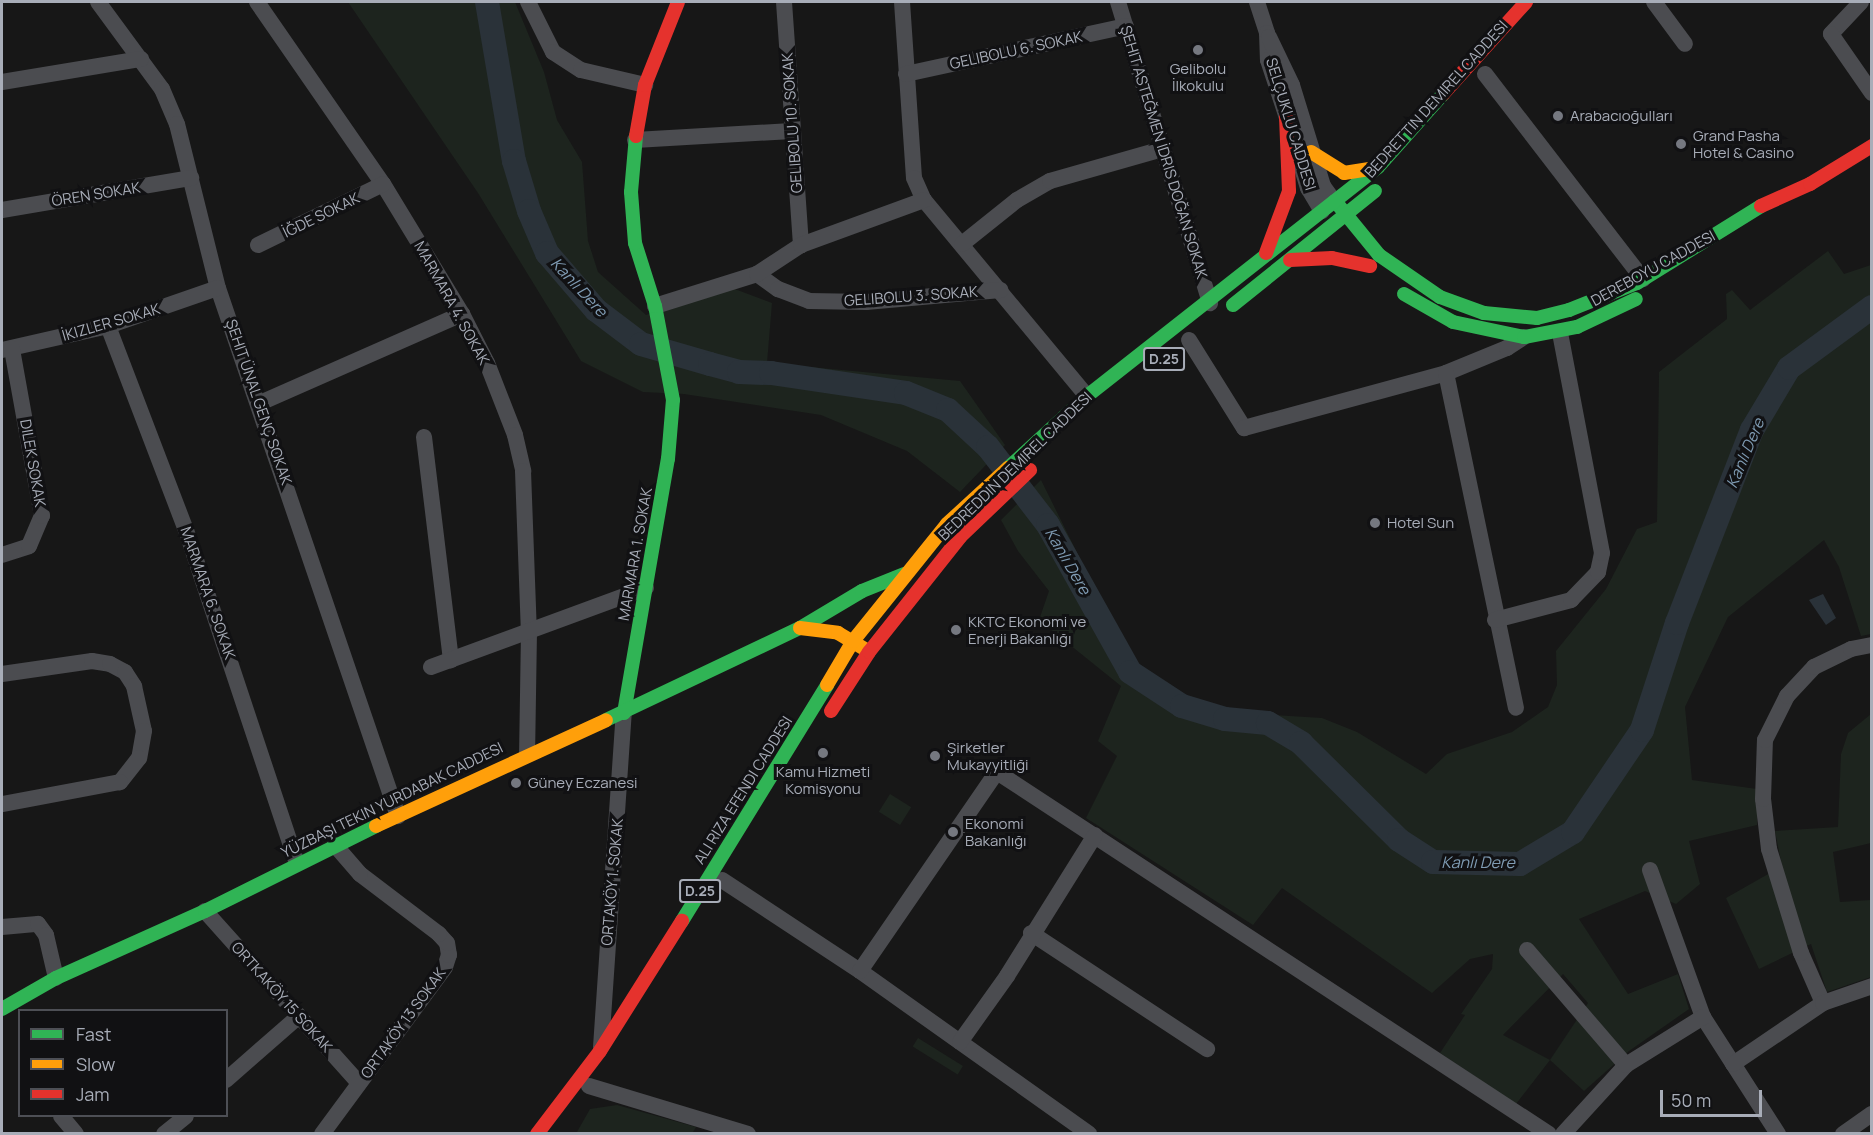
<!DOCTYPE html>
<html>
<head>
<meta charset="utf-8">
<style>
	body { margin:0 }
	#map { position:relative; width:1873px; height:1135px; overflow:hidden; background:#171717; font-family:Manrope,sans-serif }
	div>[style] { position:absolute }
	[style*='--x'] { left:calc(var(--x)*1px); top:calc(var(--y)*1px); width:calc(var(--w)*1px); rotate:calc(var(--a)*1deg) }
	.green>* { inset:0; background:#1d241e; transform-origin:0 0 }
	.water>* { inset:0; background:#2a3239 }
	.river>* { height:24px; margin:-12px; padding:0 12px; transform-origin:12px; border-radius:12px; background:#2a3239 }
	.street>* { height:16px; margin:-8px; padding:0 8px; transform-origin:8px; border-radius:8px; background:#4b4c50 }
	.fast>* { height:14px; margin:-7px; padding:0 7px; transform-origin:7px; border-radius:7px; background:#30b455 }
	.slow>* { height:14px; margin:-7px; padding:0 7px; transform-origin:7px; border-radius:7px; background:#ff9f0a }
	.jam>* { height:14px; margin:-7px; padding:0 7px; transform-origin:7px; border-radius:7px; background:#e5322d }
	.dots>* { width:16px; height:16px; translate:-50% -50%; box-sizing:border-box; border:3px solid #111113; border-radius:50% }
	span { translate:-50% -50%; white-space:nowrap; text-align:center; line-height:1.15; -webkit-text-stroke:6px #111113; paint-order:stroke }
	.shield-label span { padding:2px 4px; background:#111113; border:2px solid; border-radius:4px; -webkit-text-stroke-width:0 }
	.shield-label { font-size:14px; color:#a8adb8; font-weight:700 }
	.street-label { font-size:15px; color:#a8adb8 }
	.poi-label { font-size:15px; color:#a8adb8 }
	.left { translate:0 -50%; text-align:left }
	.water-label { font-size:16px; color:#7f9bb3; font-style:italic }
	.frame { position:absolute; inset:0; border:3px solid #a8adb8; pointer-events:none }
	.legend { position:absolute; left:18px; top:1009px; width:210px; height:108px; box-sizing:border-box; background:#111113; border:2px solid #4d4f55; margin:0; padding:8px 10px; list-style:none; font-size:18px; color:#a8adb8 }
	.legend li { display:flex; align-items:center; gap:12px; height:30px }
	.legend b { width:30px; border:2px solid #4d4f55 }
	.scale { position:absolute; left:1660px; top:1090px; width:102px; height:27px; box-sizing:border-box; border:3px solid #a8adb8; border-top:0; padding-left:8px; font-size:18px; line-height:21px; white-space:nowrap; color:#a8adb8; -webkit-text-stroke:4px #111113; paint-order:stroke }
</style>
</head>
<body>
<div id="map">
	<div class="green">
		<i style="clip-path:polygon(348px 2px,515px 2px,544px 72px,557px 120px,582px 162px,588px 241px,598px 272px,646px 315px,732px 288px,772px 303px,767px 363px,960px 381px,1005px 445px,960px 492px,907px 451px,821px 415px,684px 394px,643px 392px,581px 361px,478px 193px)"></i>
		<i style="clip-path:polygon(evenodd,1828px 251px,1844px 274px,1871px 265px,1871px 634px,1861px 636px,1839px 567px,1824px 540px,1728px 617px,1685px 707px,1692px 780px,1757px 789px,1757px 825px,1689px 841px,1700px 884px,1676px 904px,1645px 891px,1579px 919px,1628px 994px,1678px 974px,1689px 1009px,1629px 1051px,1584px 1091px,1550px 1060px,1516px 1104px,1440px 1053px,1465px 1015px,1461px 1014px,1492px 969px,1493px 954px,1470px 959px,1432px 993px,1282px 888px,1253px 925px,1086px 818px,1117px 756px,1098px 741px,1121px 686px,1039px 620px,1049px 591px,1018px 551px,1001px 520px,1041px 480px,1109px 617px,1138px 664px,1184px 700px,1226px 712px,1322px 718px,1357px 732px,1426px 774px,1447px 754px,1512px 732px,1548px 707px,1557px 685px,1556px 651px,1606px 589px,1637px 529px,1657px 522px,1659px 372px,1727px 319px,1726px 294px,1732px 290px,1750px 310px,1828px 251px,1563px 974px,1588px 1003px,1550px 1060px,1503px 1035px,1563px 974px)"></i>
		<i style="clip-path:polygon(1871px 714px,1871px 843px,1833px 852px,1840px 902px,1871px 900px,1871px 977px,1827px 992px,1811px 944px,1759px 969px,1726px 898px,1782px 866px,1775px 831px,1838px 827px,1841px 754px,1848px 733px)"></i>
		<i style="left:890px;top:794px;width:25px;height:21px;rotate:32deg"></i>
		<i style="left:918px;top:1038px;width:53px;height:10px;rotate:32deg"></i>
		<i style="clip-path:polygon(617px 1105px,696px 1127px,692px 1134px,577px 1132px,590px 1109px)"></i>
	</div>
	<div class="water">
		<i style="clip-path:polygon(1823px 594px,1836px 618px,1826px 625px,1809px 600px)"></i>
	</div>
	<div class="river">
		<i style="--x:487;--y:2;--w:161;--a:80.4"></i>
		<i style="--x:514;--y:161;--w:52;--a:73.3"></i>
		<i style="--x:529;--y:211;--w:46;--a:66.8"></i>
		<i style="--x:547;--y:253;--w:75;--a:49.3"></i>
		<i style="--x:596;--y:310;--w:56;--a:37.1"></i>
		<i style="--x:641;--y:344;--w:72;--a:16.2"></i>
		<i style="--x:710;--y:364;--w:30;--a:15"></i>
		<i style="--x:739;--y:372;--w:32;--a:2"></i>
		<i style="--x:771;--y:373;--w:136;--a:8.4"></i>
		<i style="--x:906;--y:393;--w:45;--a:22"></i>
		<i style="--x:948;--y:410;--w:54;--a:42.8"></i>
		<i style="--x:988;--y:447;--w:98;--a:52.4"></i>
		<i style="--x:1048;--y:525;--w:168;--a:60.8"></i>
		<i style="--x:1130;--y:672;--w:62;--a:33.2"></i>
		<i style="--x:1182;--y:706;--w:45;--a:16.8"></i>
		<i style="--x:1225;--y:719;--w:43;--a:5.3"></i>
		<i style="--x:1268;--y:723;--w:39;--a:31"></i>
		<i style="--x:1301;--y:743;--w:138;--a:44.7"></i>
		<i style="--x:1399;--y:840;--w:40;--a:32.9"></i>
		<i style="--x:1433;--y:862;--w:87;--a:1.3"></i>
		<i style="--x:1520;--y:864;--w:62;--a:-31.1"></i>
		<i style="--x:1573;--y:832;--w:123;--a:-55.9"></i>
		<i style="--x:1642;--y:730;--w:113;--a:-71.9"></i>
		<i style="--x:1677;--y:623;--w:207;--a:-68.8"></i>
		<i style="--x:1752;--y:430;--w:72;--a:-59.2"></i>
		<i style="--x:1789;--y:368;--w:103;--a:-36.3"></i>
	</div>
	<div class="street">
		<i style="--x:98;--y:2;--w:108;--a:53.7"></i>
		<i style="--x:162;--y:89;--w:38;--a:67"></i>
		<i style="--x:177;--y:124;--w:169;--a:76"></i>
		<i style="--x:218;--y:288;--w:558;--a:71.18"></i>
		<i style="--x:257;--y:2;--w:221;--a:55.3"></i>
		<i style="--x:383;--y:184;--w:152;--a:58.7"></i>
		<i style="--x:462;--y:314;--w:55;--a:63"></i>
		<i style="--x:487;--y:363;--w:77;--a:68.7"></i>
		<i style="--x:515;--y:435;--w:37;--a:77"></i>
		<i style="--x:523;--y:471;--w:160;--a:87.9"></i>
		<i style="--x:529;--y:631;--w:123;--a:90.9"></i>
		<i style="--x:528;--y:2;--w:56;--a:63.4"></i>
		<i style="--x:553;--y:52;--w:33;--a:33"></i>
		<i style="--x:581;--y:70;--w:66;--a:13.2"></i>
		<i style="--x:784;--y:2;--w:244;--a:86"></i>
		<i style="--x:902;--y:2;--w:176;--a:86.1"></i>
		<i style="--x:914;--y:178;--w:24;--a:66"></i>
		<i style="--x:924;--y:200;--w:255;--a:50.3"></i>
		<i style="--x:1118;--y:2;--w:315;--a:73"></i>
		<i style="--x:1257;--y:2;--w:33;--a:72"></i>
		<i style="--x:1267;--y:33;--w:27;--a:88"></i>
		<i style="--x:1268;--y:60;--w:67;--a:71.8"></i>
		<i style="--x:1654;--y:2;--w:52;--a:53.6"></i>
		<i style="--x:1861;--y:2;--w:44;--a:133.2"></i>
		<i style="--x:1831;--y:34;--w:72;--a:55.2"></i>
		<i style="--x:1269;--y:37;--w:53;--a:64.4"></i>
		<i style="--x:1292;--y:85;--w:106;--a:72.9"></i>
		<i style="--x:1323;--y:186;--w:19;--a:54"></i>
		<i style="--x:906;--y:74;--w:225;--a:-12.3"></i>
		<i style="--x:1485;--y:74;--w:259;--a:52.4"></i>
		<i style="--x:2;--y:82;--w:141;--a:-9.4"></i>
		<i style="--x:635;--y:140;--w:157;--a:-3.3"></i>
		<i style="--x:1297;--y:152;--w:38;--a:73"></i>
		<i style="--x:1308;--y:188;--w:27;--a:59"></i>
		<i style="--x:2;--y:210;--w:192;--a:-9.6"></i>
		<i style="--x:962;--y:244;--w:70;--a:-38.7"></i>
		<i style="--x:1017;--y:200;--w:38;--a:-30"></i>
		<i style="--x:1050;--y:181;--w:116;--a:-15.9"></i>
		<i style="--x:258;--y:245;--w:139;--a:-26"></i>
		<i style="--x:757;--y:274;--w:26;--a:36"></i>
		<i style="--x:778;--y:289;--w:33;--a:21"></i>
		<i style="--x:809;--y:301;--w:57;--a:1"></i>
		<i style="--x:866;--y:302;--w:135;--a:-5.1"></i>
		<i style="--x:655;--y:306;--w:107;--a:-17.4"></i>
		<i style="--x:757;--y:274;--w:53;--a:-33.4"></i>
		<i style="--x:801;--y:245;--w:131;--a:-20.1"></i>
		<i style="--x:108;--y:326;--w:218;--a:69.1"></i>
		<i style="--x:186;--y:530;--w:351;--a:71.6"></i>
		<i style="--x:1189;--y:340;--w:104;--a:58"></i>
		<i style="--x:1244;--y:428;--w:209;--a:-15.2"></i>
		<i style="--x:1446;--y:373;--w:66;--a:-22.3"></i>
		<i style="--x:1507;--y:348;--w:20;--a:-33"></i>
		<i style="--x:2;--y:350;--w:109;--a:-12.8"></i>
		<i style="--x:108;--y:326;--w:116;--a:-19.1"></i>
		<i style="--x:1446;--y:373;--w:342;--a:78.2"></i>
		<i style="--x:260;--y:403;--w:221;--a:-23.8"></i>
		<i style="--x:424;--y:437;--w:225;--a:83.1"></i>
		<i style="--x:2;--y:555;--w:28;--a:-18"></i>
		<i style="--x:29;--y:546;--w:33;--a:-67"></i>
		<i style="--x:42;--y:516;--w:170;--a:-100.2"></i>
		<i style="--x:1495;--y:620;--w:79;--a:-14.7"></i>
		<i style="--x:1571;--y:600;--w:39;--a:-46"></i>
		<i style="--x:1598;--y:572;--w:19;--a:-78"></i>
		<i style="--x:1602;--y:553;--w:225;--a:-100.8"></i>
		<i style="--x:431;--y:667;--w:229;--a:-20.2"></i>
		<i style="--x:2;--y:674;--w:91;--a:-8.2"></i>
		<i style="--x:92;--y:661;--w:18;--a:9"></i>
		<i style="--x:110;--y:664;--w:17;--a:28"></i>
		<i style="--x:125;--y:672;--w:17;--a:57"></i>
		<i style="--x:134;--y:686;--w:46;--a:77.5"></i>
		<i style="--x:144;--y:731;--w:27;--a:100"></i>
		<i style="--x:139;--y:758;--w:31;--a:128"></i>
		<i style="--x:120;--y:782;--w:120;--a:169.4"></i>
		<i style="--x:1650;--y:870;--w:156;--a:70.2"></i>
		<i style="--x:1703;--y:1017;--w:139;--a:57.3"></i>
		<i style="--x:722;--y:880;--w:165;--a:33.4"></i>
		<i style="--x:860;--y:971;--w:281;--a:35.4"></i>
		<i style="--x:205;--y:911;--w:231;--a:48.2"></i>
		<i style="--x:2;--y:927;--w:36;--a:-5"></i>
		<i style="--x:38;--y:924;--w:14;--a:54"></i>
		<i style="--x:46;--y:935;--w:44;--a:76.9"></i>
		<i style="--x:1031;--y:933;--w:211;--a:33.4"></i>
		<i style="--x:1527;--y:950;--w:152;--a:49.3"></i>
		<i style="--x:860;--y:971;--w:242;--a:-55.5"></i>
		<i style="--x:997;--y:772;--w:660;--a:33.26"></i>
		<i style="--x:1823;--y:1003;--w:55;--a:-113.7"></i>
		<i style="--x:1801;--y:953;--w:109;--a:-107.1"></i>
		<i style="--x:1769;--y:849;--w:50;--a:-96.8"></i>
		<i style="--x:1763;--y:799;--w:59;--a:-88.1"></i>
		<i style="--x:1765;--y:740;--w:49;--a:-63.4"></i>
		<i style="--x:1787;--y:696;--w:40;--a:-47"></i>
		<i style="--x:1814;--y:667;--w:41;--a:-25.9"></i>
		<i style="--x:1851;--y:649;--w:21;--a:-11"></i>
		<i style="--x:960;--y:1042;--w:81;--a:-54.5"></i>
		<i style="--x:1007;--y:976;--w:166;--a:-58"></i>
		<i style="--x:601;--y:1047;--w:335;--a:-86.1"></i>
		<i style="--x:1733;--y:1064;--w:109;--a:-34.1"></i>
		<i style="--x:1823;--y:1003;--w:52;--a:-19.1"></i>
		<i style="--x:226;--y:1080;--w:96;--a:-41.2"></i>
		<i style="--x:589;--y:1086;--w:166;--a:16.8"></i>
		<i style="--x:61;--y:1116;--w:23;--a:50"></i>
		<i style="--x:164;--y:1134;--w:28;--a:-39"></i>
		<i style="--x:322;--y:1134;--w:207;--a:-53.6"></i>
		<i style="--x:445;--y:967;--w:13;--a:-72"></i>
		<i style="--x:449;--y:955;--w:12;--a:-99"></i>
		<i style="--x:447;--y:943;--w:12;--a:-132"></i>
		<i style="--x:439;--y:934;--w:99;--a:-142.8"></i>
		<i style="--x:360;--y:874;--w:38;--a:-131"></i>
		<i style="--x:1563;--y:1134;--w:93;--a:-47.6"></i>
		<i style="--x:1626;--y:1065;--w:91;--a:-31.9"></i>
		<i style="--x:1843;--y:1134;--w:35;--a:-35"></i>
	</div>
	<div class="fast">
		<i style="--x:1335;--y:201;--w:70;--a:50.8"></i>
		<i style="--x:1379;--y:255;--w:74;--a:34.5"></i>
		<i style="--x:1440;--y:297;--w:47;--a:20"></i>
		<i style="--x:1484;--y:313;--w:53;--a:5.4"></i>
		<i style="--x:1537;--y:318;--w:33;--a:-14"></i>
		<i style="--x:1569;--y:310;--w:73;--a:-21.7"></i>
		<i style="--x:1637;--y:283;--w:146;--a:-31.8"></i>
		<i style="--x:1404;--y:294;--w:56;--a:29.7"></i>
		<i style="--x:1453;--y:322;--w:73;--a:11.9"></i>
		<i style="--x:1524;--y:337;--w:54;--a:-10.7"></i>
		<i style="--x:1577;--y:327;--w:65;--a:-25.4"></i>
		<i style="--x:1233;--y:305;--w:182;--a:-38.8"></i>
		<i style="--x:1008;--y:468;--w:107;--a:-42.3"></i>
		<i style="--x:1087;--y:396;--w:370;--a:-38.2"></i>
		<i style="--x:1378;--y:167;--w:98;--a:-48.3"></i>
		<i style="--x:624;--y:713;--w:258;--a:-80.2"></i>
		<i style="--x:668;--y:459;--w:59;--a:-85.2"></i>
		<i style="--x:673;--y:400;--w:96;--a:-100.8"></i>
		<i style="--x:655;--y:306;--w:66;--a:-107.6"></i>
		<i style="--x:635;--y:243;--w:51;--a:-94.5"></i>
		<i style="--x:631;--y:192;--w:56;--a:-84.9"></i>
		<i style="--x:606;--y:720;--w:215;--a:-25.4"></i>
		<i style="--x:800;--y:628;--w:72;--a:-30.8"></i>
		<i style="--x:862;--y:591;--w:45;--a:-22"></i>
		<i style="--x:682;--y:921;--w:277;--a:-58.4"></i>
		<i style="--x:2;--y:1009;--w:62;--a:-29.9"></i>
		<i style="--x:56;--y:978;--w:163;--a:-24.2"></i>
		<i style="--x:205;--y:911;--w:191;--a:-26.4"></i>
	</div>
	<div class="slow">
		<i style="--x:1311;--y:152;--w:39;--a:32"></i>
		<i style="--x:1344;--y:173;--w:32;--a:-9"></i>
		<i style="--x:800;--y:628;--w:38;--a:7"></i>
		<i style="--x:838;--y:633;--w:35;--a:31"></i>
		<i style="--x:827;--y:685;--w:51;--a:-59.4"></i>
		<i style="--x:853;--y:641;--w:150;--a:-51.2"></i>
		<i style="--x:947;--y:524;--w:83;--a:-42.6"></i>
		<i style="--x:376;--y:826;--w:253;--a:-24.7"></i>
	</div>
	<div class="jam">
		<i style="--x:1443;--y:94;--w:124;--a:-47.9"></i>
		<i style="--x:636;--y:136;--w:52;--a:-80"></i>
		<i style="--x:645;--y:85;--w:89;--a:-68.3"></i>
		<i style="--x:1761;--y:206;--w:54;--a:-24.2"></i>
		<i style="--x:1810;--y:184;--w:73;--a:-31.5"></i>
		<i style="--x:1266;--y:253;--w:66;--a:-69.6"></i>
		<i style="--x:1289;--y:191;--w:76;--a:-92.3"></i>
		<i style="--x:1290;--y:260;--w:42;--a:-2.7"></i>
		<i style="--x:1332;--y:258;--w:39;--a:12"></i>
		<i style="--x:831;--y:711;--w:70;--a:-57.2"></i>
		<i style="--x:869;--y:652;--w:147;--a:-51.6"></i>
		<i style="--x:960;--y:537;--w:97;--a:-43.7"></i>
		<i style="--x:537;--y:1134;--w:104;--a:-52.8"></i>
		<i style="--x:600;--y:1051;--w:154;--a:-57.8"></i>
	</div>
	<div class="dots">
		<i style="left:1198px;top:50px;background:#757880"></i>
		<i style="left:1558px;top:116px;background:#757880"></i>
		<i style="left:1681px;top:144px;background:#757880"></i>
		<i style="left:1375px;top:523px;background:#757880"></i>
		<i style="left:956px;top:630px;background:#757880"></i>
		<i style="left:823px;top:753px;background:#757880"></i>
		<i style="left:935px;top:756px;background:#757880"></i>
		<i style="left:516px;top:783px;background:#757880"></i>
		<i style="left:953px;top:832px;background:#757880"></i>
	</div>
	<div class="shield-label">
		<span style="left:1164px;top:359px">D.25</span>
		<span style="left:700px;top:891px">D.25</span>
	</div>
	<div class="street-label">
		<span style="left:1016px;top:50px;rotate:-12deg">GELIBOLU 6. SOKAK</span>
		<span style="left:1436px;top:99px;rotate:-48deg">BEDRETTIN DEMIREL CADDESI</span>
		<span style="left:792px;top:123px;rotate:-94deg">GELIBOLU 10. SOKAK</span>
		<span style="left:1291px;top:124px;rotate:73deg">SELÇUKLU CADDESI</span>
		<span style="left:1164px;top:152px;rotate:73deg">ŞEHIT ASTEĞMEN İDRIS DOĞAN SOKAK</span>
		<span style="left:96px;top:194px;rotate:-9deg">ÖREN SOKAK</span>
		<span style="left:321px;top:215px;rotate:-26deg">İĞDE SOKAK</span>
		<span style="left:1653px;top:268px;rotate:-29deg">DEREBOYU CADDESI</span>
		<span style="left:911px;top:296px;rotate:-4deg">GELIBOLU 3. SOKAK</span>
		<span style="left:452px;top:303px;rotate:61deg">MARMARA 4. SOKAK</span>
		<span style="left:111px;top:322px;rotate:-16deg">İKIZLER SOKAK</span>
		<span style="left:259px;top:402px;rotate:71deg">ŞEHIT ÜNAL GENÇ SOKAK</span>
		<span style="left:33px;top:463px;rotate:80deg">DILEK SOKAK</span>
		<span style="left:1015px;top:466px;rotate:-44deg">BEDREDDIN DEMIREL CADDESI</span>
		<span style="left:635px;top:554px;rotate:-80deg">MARMARA 1. SOKAK</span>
		<span style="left:208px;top:593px;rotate:71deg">MARMARA 6. SOKAK</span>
		<span style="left:743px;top:790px;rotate:-58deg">ALI RIZA EFENDI CADDESI</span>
		<span style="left:392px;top:800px;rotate:-26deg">YÜZBAŞI TEKIN YURDABAK CADDESI</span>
		<span style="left:612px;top:882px;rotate:-85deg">ORTAKÖY 1. SOKAK</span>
		<span style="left:282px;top:997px;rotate:48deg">ORTKAKÖY 15 SOKAK</span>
		<span style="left:403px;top:1023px;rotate:-54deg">ORTAKÖY 13 SOKAK</span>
	</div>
	<div class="poi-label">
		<span style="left:1198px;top:77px">Gelibolu<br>İlkokulu</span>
		<span class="left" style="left:1570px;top:116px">Arabacıoğulları</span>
		<span class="left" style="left:1693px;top:144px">Grand Pasha<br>Hotel &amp; Casino</span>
		<span class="left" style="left:1387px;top:523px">Hotel Sun</span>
		<span class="left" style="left:968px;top:630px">KKTC Ekonomi ve<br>Enerji Bakanlığı</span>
		<span class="left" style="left:947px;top:756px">Şirketler<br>Mukayyitliği</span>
		<span style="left:823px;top:780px">Kamu Hizmeti<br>Komisyonu</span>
		<span class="left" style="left:528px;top:783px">Güney Eczanesi</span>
		<span class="left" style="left:965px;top:832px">Ekonomi<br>Bakanlığı</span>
	</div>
	<div class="water-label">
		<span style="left:579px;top:287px;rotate:47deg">Kanlı Dere</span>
		<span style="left:1745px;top:453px;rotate:-67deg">Kanlı Dere</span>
		<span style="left:1068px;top:561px;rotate:60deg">Kanlı Dere</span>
		<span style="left:1478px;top:862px">Kanlı Dere</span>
	</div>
	<div class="frame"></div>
	<ul class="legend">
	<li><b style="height:8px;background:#30b455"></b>Fast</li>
	<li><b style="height:8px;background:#ff9f0a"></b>Slow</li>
	<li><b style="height:8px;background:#e5322d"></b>Jam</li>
	</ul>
	<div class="scale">50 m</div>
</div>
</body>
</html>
